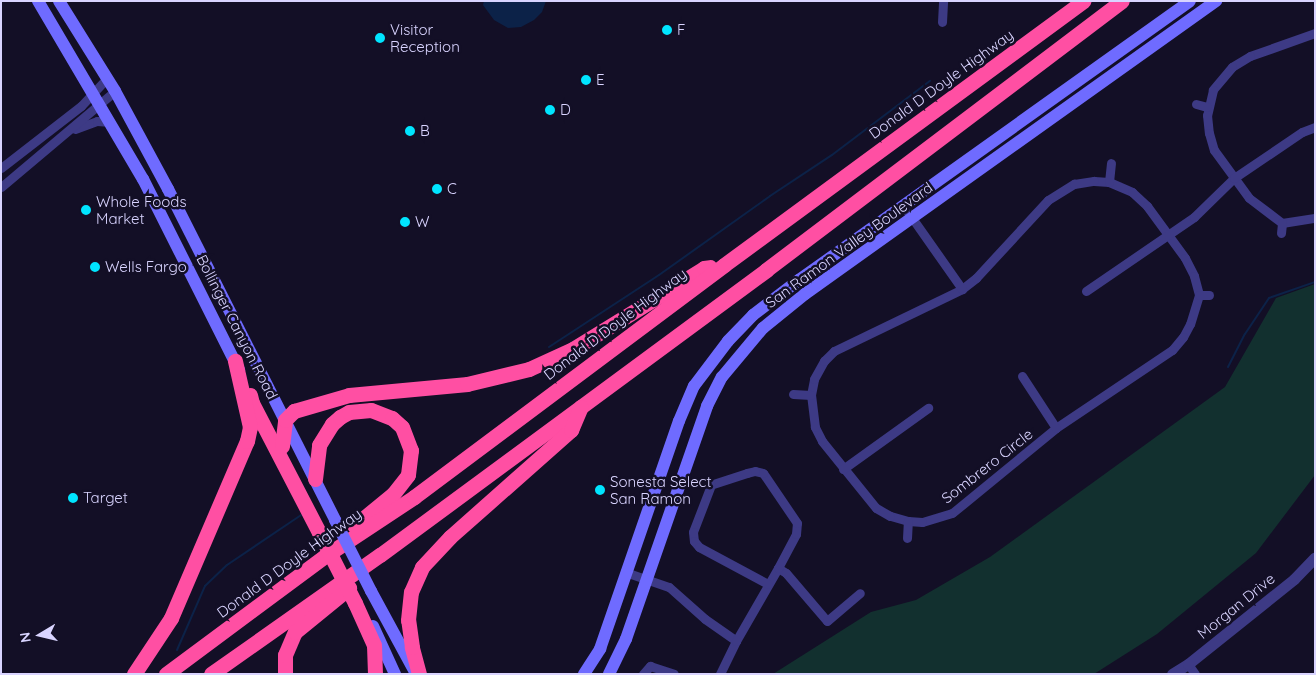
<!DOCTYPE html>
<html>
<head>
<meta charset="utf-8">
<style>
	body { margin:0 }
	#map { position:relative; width:1316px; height:675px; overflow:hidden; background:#130f26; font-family:Quicksand,sans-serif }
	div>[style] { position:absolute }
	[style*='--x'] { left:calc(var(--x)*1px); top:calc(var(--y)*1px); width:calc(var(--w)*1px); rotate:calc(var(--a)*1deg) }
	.green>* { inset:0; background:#12302f }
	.water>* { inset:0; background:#0c2248 }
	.stream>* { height:2px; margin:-1px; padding:0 1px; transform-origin:1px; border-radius:1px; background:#0c2248 }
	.minor>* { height:9px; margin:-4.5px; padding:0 4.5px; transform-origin:4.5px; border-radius:4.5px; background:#3d3a85 }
	.tertiary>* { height:11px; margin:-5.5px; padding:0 5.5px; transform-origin:5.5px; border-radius:5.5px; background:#3d3a85 }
	.secondary>* { height:12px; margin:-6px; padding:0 6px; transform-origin:6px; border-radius:6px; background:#6f6bff }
	.motorway>* { height:15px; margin:-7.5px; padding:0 7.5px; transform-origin:7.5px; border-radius:7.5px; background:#ff4fa3 }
	.secondary-bridge>* { height:12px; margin:-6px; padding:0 6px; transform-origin:6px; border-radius:6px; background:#6f6bff }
	.motorway-bridge>* { height:15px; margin:-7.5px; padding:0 7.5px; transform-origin:7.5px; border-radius:7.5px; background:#ff4fa3 }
	.dots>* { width:14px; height:14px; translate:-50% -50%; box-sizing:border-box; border:2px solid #130f26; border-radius:50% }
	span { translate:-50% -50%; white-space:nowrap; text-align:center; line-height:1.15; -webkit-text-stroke:5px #130f26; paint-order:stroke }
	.poi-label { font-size:15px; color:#d9d4ff }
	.left { translate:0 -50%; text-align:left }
	.street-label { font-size:15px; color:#d9d4ff }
	.frame { position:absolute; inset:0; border:2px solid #d9d4ff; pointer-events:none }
	.north { position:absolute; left:15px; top:610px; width:50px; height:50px; -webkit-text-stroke:4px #130f26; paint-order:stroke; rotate:261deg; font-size:14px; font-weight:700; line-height:20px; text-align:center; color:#d9d4ff }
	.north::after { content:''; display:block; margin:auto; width:18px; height:22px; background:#d9d4ff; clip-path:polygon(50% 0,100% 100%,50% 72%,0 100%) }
</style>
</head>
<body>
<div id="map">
	<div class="green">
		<i style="clip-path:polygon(1315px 284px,1315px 475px,1256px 553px,1157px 634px,1094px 674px,773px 674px,871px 612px,916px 600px,990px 557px,1225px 387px,1276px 298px)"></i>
	</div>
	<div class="water">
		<i style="clip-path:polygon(484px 1px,546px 1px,542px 12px,534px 20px,521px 27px,508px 28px,494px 20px,483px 5px)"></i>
	</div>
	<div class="stream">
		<i style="--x:549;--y:347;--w:131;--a:-33.2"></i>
		<i style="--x:659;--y:275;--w:136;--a:-35.4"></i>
		<i style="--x:770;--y:196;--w:74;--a:-33.5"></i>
		<i style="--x:832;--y:155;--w:123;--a:-37.1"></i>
		<i style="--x:1228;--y:367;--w:37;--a:-63"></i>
		<i style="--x:1245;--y:334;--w:43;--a:-56.3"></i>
		<i style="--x:1269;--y:298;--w:49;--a:-19.2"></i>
		<i style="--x:177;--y:650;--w:70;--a:-66.4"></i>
		<i style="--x:205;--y:586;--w:30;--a:-44"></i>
		<i style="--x:227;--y:565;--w:89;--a:-34"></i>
	</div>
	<div class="minor">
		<i style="--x:942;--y:22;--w:21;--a:-87"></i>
		<i style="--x:1315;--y:33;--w:69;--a:160.5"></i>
		<i style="--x:1250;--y:56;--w:21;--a:149"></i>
		<i style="--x:1232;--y:67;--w:30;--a:130"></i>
		<i style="--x:1213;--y:90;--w:26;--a:103"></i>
		<i style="--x:1207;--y:115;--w:18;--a:84"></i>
		<i style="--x:1209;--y:133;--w:18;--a:74"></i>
		<i style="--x:1214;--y:150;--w:59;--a:53.9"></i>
		<i style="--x:1249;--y:198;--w:41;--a:37.1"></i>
		<i style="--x:1282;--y:223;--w:33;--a:-9"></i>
		<i style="--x:1196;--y:104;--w:11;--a:15"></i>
		<i style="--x:75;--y:129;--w:23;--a:-20"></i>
		<i style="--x:97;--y:121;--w:13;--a:4"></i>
		<i style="--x:1;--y:168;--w:101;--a:-37.8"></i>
		<i style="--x:81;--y:106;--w:38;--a:-47"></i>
		<i style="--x:1094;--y:181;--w:15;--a:4"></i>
		<i style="--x:1109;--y:182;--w:25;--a:23"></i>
		<i style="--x:1132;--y:192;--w:21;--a:43"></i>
		<i style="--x:1147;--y:206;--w:64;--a:53.8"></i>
		<i style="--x:1185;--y:258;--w:20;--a:63"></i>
		<i style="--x:1194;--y:276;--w:20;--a:75"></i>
		<i style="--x:1199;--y:295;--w:30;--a:107"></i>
		<i style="--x:1190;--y:324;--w:15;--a:118"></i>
		<i style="--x:1183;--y:337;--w:17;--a:130"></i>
		<i style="--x:1172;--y:350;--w:140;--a:146.1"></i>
		<i style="--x:1056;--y:428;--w:134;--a:140.7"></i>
		<i style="--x:952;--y:513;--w:31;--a:163"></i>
		<i style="--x:922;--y:522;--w:14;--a:-176"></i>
		<i style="--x:908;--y:521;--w:19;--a:-164"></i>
		<i style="--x:890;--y:516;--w:16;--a:-150"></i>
		<i style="--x:876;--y:508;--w:86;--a:-128.9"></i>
		<i style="--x:822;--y:441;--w:16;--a:-117"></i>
		<i style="--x:815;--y:427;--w:32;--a:-97"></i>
		<i style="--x:811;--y:395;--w:16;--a:-79"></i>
		<i style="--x:814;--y:379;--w:21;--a:-61"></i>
		<i style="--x:824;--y:361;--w:14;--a:-45"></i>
		<i style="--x:834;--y:351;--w:142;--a:-25.8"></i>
		<i style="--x:962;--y:289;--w:18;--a:-38"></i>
		<i style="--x:976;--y:278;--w:106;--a:-47.3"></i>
		<i style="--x:1048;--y:200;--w:31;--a:-32"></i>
		<i style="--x:1074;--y:184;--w:20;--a:-9"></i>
		<i style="--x:1109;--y:182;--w:19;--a:-84"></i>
		<i style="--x:1;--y:187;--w:149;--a:-40.1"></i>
		<i style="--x:903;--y:205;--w:103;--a:54.9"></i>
		<i style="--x:1281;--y:233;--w:10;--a:-84"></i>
		<i style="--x:1086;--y:291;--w:131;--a:-34.4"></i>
		<i style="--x:1194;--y:217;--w:56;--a:-44.3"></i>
		<i style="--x:1234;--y:178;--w:82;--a:-34.1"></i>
		<i style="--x:1302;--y:132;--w:14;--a:-21"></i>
		<i style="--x:1199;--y:295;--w:10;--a:0"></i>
		<i style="--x:1022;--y:376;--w:62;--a:56.8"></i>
		<i style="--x:793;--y:394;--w:18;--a:3"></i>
		<i style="--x:843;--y:469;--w:105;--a:-35.7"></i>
		<i style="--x:907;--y:538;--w:17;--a:-87"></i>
		<i style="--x:778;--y:568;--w:9;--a:32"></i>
		<i style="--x:786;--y:573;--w:63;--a:49.5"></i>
		<i style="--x:827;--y:621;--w:43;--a:-40.3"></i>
		<i style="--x:628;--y:573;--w:43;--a:18.9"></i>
		<i style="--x:669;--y:587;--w:48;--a:41.6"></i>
		<i style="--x:705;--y:619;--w:38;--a:35"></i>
		<i style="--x:736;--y:641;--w:37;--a:116"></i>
		<i style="--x:736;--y:641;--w:84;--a:-60.1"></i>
		<i style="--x:778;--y:568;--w:38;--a:-62"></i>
		<i style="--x:796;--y:534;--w:11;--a:-85"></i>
		<i style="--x:797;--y:523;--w:60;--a:-124.2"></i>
		<i style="--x:763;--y:473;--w:8;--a:-166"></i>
		<i style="--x:755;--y:471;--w:8;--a:166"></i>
		<i style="--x:747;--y:473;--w:38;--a:162"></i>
		<i style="--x:711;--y:485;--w:50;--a:111"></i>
		<i style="--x:693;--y:532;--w:9;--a:84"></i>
		<i style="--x:694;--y:541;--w:8;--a:50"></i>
		<i style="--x:699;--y:547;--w:78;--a:28.2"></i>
		<i style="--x:1188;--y:664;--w:12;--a:55"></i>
		<i style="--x:643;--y:674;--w:11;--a:-49"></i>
		<i style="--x:650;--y:666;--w:25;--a:18"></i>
	</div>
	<div class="tertiary">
		<i style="--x:1172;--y:674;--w:19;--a:-32"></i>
		<i style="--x:1188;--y:664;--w:136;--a:-38.7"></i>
		<i style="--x:1294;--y:579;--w:30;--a:-46"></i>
	</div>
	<div class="secondary">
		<i style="--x:38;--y:1;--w:207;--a:59.5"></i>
		<i style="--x:143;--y:179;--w:214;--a:63.3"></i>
		<i style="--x:59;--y:1;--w:106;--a:58.1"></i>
		<i style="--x:115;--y:91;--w:111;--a:61.6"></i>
		<i style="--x:168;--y:189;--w:371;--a:63.2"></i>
		<i style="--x:371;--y:591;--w:94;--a:61.5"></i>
		<i style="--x:373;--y:626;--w:53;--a:65.4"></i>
		<i style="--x:584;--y:674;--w:30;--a:-57"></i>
		<i style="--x:600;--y:649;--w:241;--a:-70.9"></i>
		<i style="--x:679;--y:421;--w:38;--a:-67"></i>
		<i style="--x:694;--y:386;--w:56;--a:-52.9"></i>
		<i style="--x:728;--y:341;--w:36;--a:-46"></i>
		<i style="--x:753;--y:315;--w:58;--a:-37.3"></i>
		<i style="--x:799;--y:280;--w:480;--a:-35.5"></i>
		<i style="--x:609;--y:674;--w:39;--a:-64"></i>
		<i style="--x:626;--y:639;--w:247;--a:-70.8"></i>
		<i style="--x:707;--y:406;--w:33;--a:-63"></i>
		<i style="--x:722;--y:377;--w:64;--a:-50.1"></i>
		<i style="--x:763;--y:328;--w:54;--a:-39"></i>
		<i style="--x:805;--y:294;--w:505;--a:-35.48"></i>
	</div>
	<div class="motorway">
		<i style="--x:250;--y:395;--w:8;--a:76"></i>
		<i style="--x:252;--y:403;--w:145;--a:62.6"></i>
		<i style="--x:282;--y:446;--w:26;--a:-83"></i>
		<i style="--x:285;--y:420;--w:13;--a:-45"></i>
		<i style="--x:294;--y:411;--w:57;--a:-16.2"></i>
		<i style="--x:349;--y:395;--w:119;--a:-5.3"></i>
		<i style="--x:467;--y:384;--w:64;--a:-13.6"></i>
		<i style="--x:529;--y:369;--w:48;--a:-24.4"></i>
		<i style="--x:573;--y:349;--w:154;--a:-31.7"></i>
		<i style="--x:704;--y:268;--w:6;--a:-9"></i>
		<i style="--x:315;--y:479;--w:34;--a:-83"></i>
		<i style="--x:319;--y:445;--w:25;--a:-58"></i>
		<i style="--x:332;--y:424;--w:11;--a:-41"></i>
		<i style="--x:340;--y:417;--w:10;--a:-29"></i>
		<i style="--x:349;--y:412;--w:22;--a:-5"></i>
		<i style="--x:371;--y:410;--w:22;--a:21"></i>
		<i style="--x:392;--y:418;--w:13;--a:42"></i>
		<i style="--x:402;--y:427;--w:25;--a:69"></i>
		<i style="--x:411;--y:450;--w:25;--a:97"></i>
		<i style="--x:408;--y:475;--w:24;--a:128"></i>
		<i style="--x:393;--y:494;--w:50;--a:140.6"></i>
		<i style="--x:355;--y:603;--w:46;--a:65.7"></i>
		<i style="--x:374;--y:645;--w:29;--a:88"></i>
		<i style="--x:134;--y:674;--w:67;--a:-56.5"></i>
		<i style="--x:171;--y:618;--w:193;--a:-66.8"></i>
		<i style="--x:247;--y:441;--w:14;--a:-78"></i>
		<i style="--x:250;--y:427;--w:68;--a:-102.8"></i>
		<i style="--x:166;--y:674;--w:198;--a:-36.6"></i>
		<i style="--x:325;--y:556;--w:107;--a:-33.5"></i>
		<i style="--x:414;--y:497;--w:387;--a:-36.8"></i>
		<i style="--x:724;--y:265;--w:446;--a:-36.3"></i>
		<i style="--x:211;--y:674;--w:207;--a:-35.2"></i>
		<i style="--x:380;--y:555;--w:480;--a:-36.4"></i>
		<i style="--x:766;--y:270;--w:446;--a:-37.1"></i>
		<i style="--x:285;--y:674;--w:19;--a:-90"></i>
		<i style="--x:285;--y:655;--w:25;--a:-67"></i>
		<i style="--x:295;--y:632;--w:70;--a:-39.2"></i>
		<i style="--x:419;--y:674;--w:28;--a:-105"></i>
		<i style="--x:412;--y:647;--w:27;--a:-98"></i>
		<i style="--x:408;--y:620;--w:28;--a:-84"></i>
		<i style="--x:411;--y:592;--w:27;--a:-66"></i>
		<i style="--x:422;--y:567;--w:41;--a:-47"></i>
		<i style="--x:450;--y:537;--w:162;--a:-41.5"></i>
		<i style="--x:571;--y:430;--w:25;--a:-67"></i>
	</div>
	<div class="secondary-bridge">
		<i style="--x:335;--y:520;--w:80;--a:63.1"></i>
	</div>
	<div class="motorway-bridge">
		<i style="--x:319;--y:532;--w:80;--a:63.1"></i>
	</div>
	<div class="dots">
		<i style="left:667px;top:30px;background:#00e5ff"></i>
		<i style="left:380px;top:38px;background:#00e5ff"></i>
		<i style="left:586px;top:80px;background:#00e5ff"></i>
		<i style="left:550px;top:110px;background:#00e5ff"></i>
		<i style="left:410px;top:131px;background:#00e5ff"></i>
		<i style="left:437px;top:189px;background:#00e5ff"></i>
		<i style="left:86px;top:210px;background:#00e5ff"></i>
		<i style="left:405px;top:222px;background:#00e5ff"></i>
		<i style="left:95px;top:267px;background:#00e5ff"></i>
		<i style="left:600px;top:490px;background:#00e5ff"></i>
		<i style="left:73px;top:498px;background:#00e5ff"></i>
	</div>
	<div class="poi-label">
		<span class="left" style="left:390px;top:38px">Visitor<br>Reception</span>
		<span class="left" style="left:677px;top:30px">F</span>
		<span class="left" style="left:596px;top:80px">E</span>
		<span class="left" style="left:560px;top:110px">D</span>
		<span class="left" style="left:420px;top:131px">B</span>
		<span class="left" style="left:447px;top:189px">C</span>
		<span class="left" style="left:96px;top:210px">Whole Foods<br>Market</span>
		<span class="left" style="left:415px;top:222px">W</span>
		<span class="left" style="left:105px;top:267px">Wells Fargo</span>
		<span class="left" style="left:610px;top:490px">Sonesta Select<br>San Ramon</span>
		<span class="left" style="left:83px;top:498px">Target</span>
	</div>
	<div class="street-label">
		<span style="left:941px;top:84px;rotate:-36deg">Donald D Doyle Highway</span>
		<span style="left:849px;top:245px;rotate:-36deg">San Ramon Valley Boulevard</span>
		<span style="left:615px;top:324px;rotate:-37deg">Donald D Doyle Highway</span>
		<span style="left:237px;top:327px;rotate:63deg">Bollinger Canyon Road</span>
		<span style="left:987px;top:466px;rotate:-38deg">Sombrero Circle</span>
		<span style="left:289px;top:563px;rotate:-36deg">Donald D Doyle Highway</span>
		<span style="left:1236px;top:606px;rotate:-39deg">Morgan Drive</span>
	</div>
	<div class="frame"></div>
	<div class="north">N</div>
</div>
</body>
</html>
